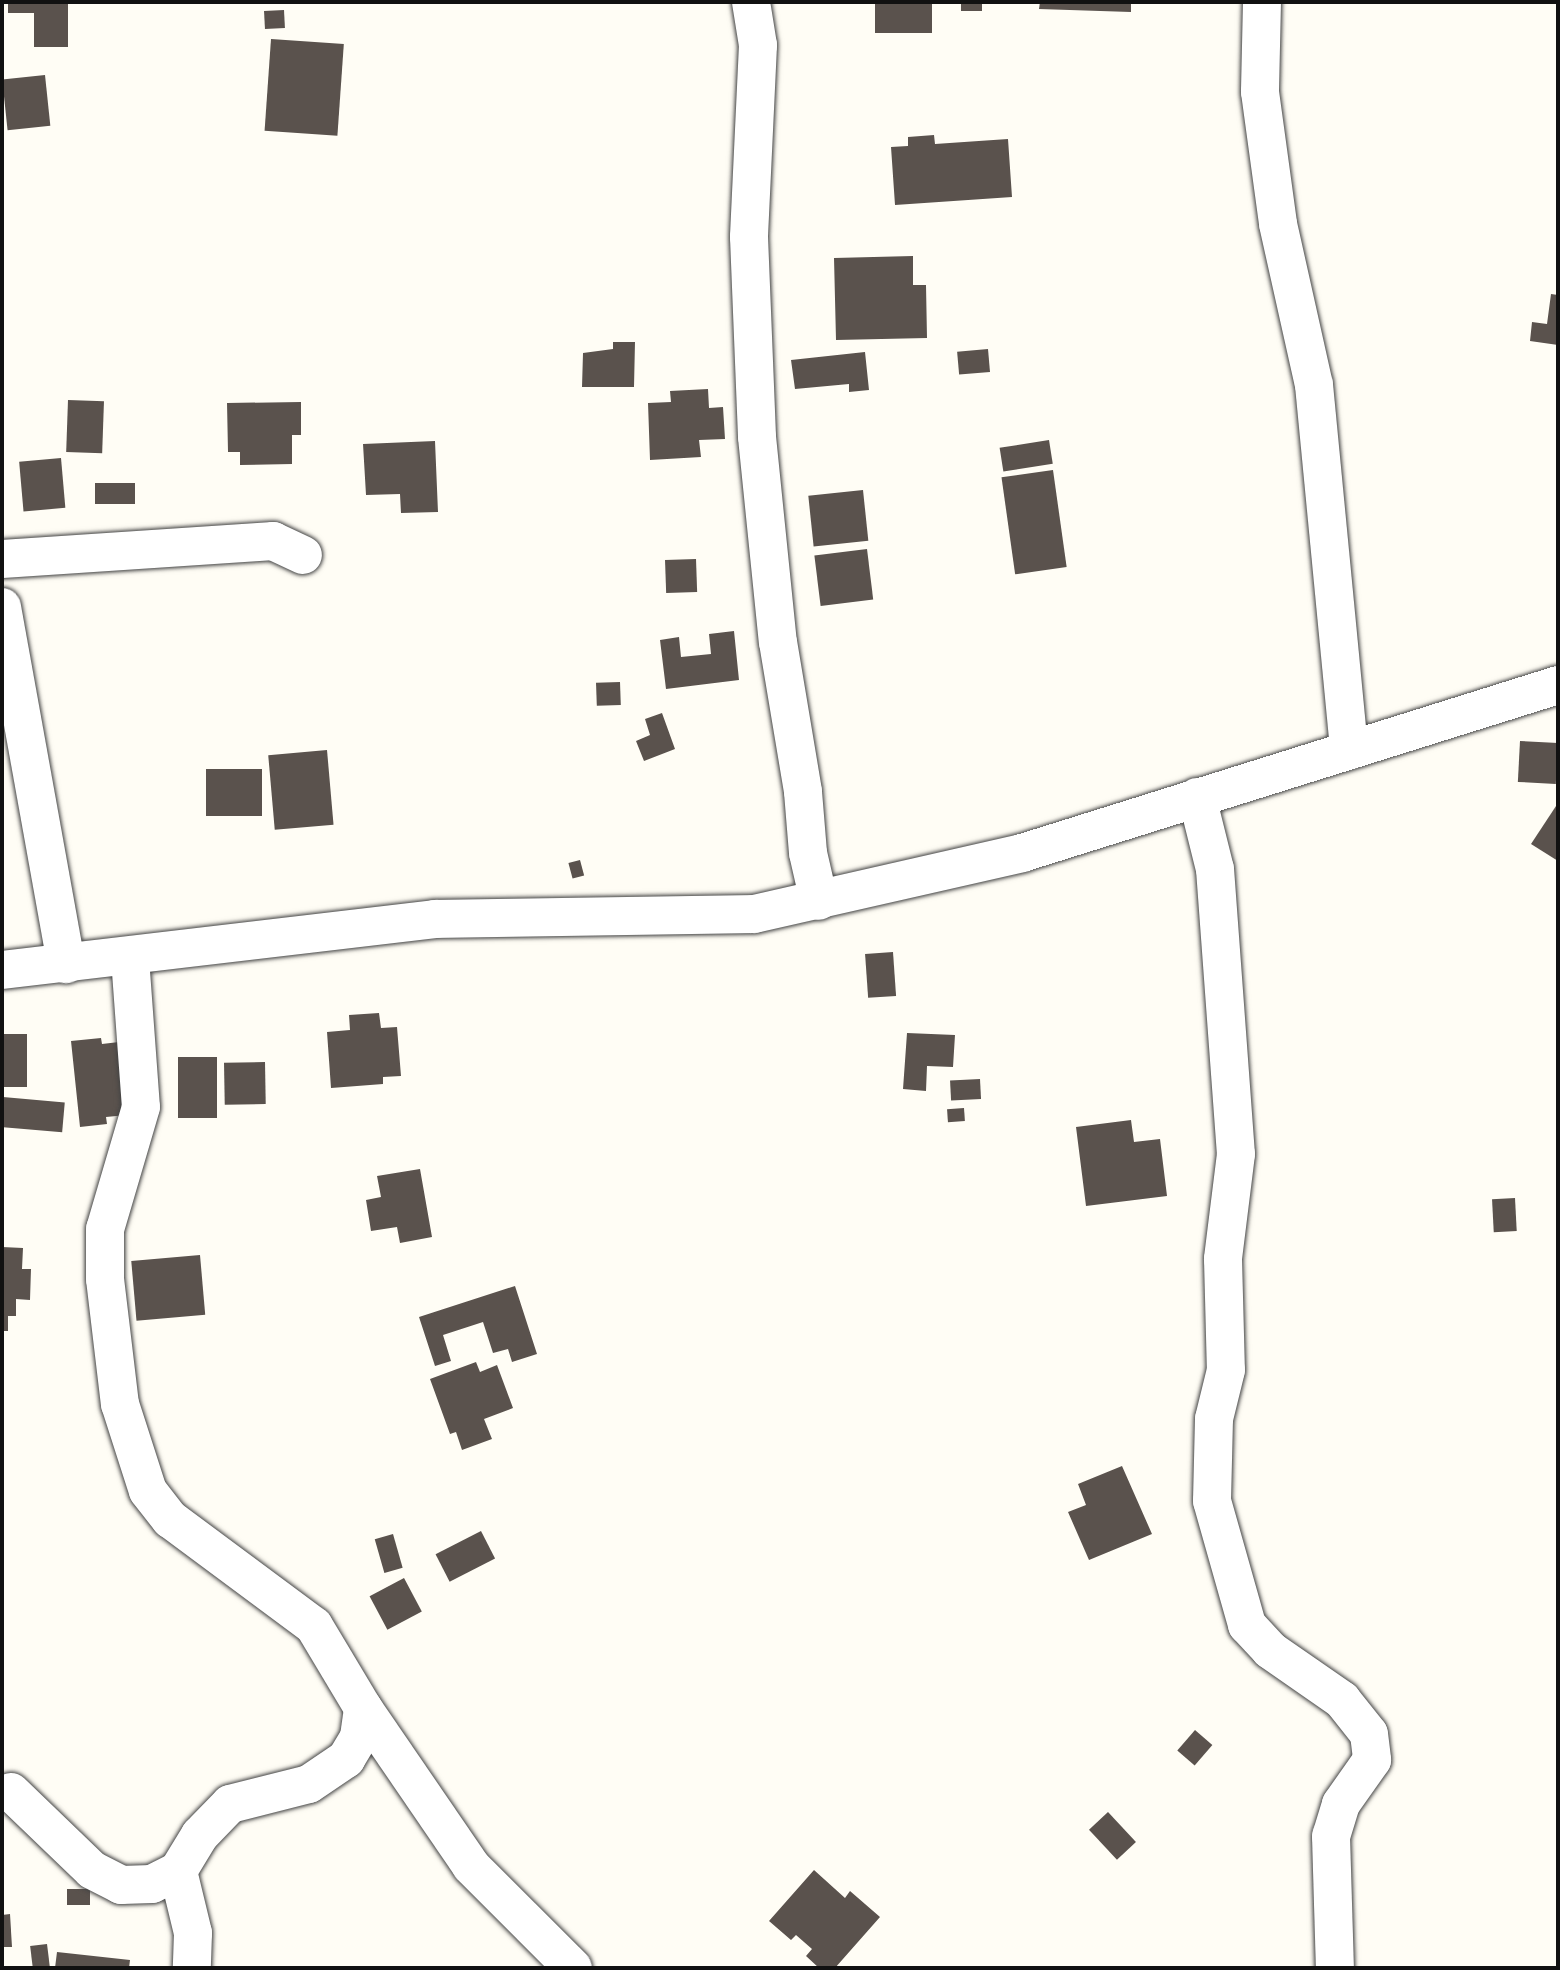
<!DOCTYPE html>
<html>
<head>
<meta charset="utf-8">
<style>
	body { margin:0 }
	#map { position:relative; width:1560px; height:1970px; overflow:hidden; background:#fffdf5; font-family:"Crimson Pro",serif }
	div>[style] { position:absolute }
	[style*='--x'] { left:calc(var(--x)*1px); top:calc(var(--y)*1px); width:calc(var(--w)*1px); rotate:calc(var(--a)*1deg) }
	.building>* { inset:0; background:#5a524d; transform-origin:0 0 }
	.roads { filter:drop-shadow(0 0 2px #444) drop-shadow(0 0 2px #444) }
	.minor>* { height:38px; margin:-19px; padding:0 19px; transform-origin:19px; border-radius:19px; background:#fff }
	span { translate:-50% -50%; white-space:nowrap; text-align:center; line-height:1.15; -webkit-text-stroke:7px #fff; paint-order:stroke }
	.frame { position:absolute; inset:0; border:4px solid #111; pointer-events:none }
</style>
</head>
<body>
<div id="map">
	<div class="building">
		<i style="clip-path:polygon(8px 2px,68px 2px,68px 47px,34px 47px,34px 13px,8px 13px)"></i>
		<i style="left:875px;top:2px;width:57px;height:31px"></i>
		<i style="left:961px;top:2px;width:21px;height:9px"></i>
		<i style="clip-path:polygon(1040px 2px,1131px 2px,1131px 12px,1039px 9px)"></i>
		<i style="left:284px;top:10px;width:18px;height:20px;rotate:87deg"></i>
		<i style="left:271px;top:39px;width:73px;height:92px;rotate:4deg"></i>
		<i style="left:45px;top:75px;width:51px;height:43px;rotate:84deg"></i>
		<i style="clip-path:polygon(934px 135px,935px 144px,1008px 139px,1012px 197px,895px 205px,891px 147px,908px 146px,908px 137px)"></i>
		<i style="clip-path:polygon(913px 256px,913px 285px,926px 285px,927px 338px,836px 340px,834px 258px)"></i>
		<i style="clip-path:polygon(1551px 294px,1558px 295px,1558px 345px,1530px 341px,1532px 322px,1547px 324px)"></i>
		<i style="clip-path:polygon(613px 342px,635px 342px,634px 387px,582px 387px,583px 353px,613px 349px)"></i>
		<i style="left:988px;top:349px;width:23px;height:31px;rotate:85deg"></i>
		<i style="clip-path:polygon(865px 352px,869px 390px,849px 392px,849px 384px,795px 389px,791px 360px)"></i>
		<i style="clip-path:polygon(708px 389px,709px 408px,723px 407px,725px 439px,699px 440px,701px 457px,650px 460px,648px 403px,671px 402px,670px 391px)"></i>
		<i style="left:68px;top:400px;width:36px;height:52px;rotate:2deg"></i>
		<i style="clip-path:polygon(301px 402px,301px 435px,292px 435px,292px 464px,240px 465px,240px 452px,228px 452px,227px 403px)"></i>
		<i style="left:1049px;top:440px;width:24px;height:50px;rotate:81deg"></i>
		<i style="clip-path:polygon(435px 441px,438px 512px,401px 513px,400px 494px,366px 495px,363px 444px)"></i>
		<i style="left:61px;top:458px;width:50px;height:42px;rotate:85deg"></i>
		<i style="left:1053px;top:470px;width:98px;height:52px;rotate:82deg"></i>
		<i style="left:95px;top:483px;width:40px;height:21px"></i>
		<i style="left:863px;top:490px;width:51px;height:55px;rotate:84deg"></i>
		<i style="left:867px;top:549px;width:51px;height:53px;rotate:83deg"></i>
		<i style="left:696px;top:559px;width:33px;height:31px;rotate:88deg"></i>
		<i style="clip-path:polygon(734px 631px,739px 680px,666px 689px,660px 640px,679px 637px,681px 657px,711px 654px,709px 634px)"></i>
		<i style="left:620px;top:682px;width:23px;height:24px;rotate:88deg"></i>
		<i style="clip-path:polygon(662px 713px,675px 749px,644px 761px,636px 741px,650px 735px,645px 719px)"></i>
		<i style="left:1520px;top:741px;width:38px;height:41px;rotate:3deg"></i>
		<i style="left:327px;top:750px;width:75px;height:59px;rotate:85deg"></i>
		<i style="left:262px;top:769px;width:47px;height:56px;rotate:90deg"></i>
		<i style="clip-path:polygon(1558px 803px,1558px 861px,1531px 844px)"></i>
		<i style="left:580px;top:860px;width:16px;height:12px;rotate:75deg"></i>
		<i style="left:893px;top:952px;width:44px;height:28px;rotate:86deg"></i>
		<i style="clip-path:polygon(379px 1013px,381px 1028px,397px 1027px,401px 1076px,383px 1077px,383px 1084px,331px 1088px,327px 1032px,350px 1030px,349px 1015px)"></i>
		<i style="clip-path:polygon(907px 1033px,955px 1035px,953px 1067px,927px 1066px,926px 1091px,903px 1089px)"></i>
		<i style="left:2px;top:1034px;width:25px;height:53px"></i>
		<i style="clip-path:polygon(101px 1038px,102px 1044px,119px 1042px,127px 1115px,106px 1117px,107px 1124px,80px 1127px,71px 1041px)"></i>
		<i style="left:178px;top:1057px;width:39px;height:61px"></i>
		<i style="left:265px;top:1062px;width:42px;height:41px;rotate:89deg"></i>
		<i style="left:980px;top:1079px;width:20px;height:30px;rotate:87deg"></i>
		<i style="left:3px;top:1097px;width:62px;height:30px;rotate:5deg"></i>
		<i style="left:964px;top:1108px;width:13px;height:17px;rotate:86deg"></i>
		<i style="clip-path:polygon(1131px 1120px,1134px 1142px,1160px 1139px,1167px 1196px,1086px 1206px,1076px 1127px)"></i>
		<i style="clip-path:polygon(420px 1169px,432px 1237px,400px 1243px,397px 1227px,371px 1231px,366px 1200px,381px 1197px,377px 1176px)"></i>
		<i style="left:1515px;top:1198px;width:33px;height:23px;rotate:87deg"></i>
		<i style="clip-path:polygon(2px 1247px,23px 1248px,22px 1269px,31px 1269px,30px 1300px,16px 1299px,16px 1316px,8px 1316px,8px 1331px,2px 1331px)"></i>
		<i style="left:200px;top:1255px;width:60px;height:69px;rotate:85deg"></i>
		<i style="clip-path:polygon(515px 1286px,537px 1354px,512px 1362px,508px 1349px,493px 1353px,483px 1322px,443px 1335px,451px 1361px,435px 1366px,419px 1317px)"></i>
		<i style="clip-path:polygon(476px 1362px,480px 1372px,497px 1365px,513px 1408px,484px 1419px,492px 1439px,462px 1450px,456px 1432px,450px 1434px,430px 1379px)"></i>
		<i style="clip-path:polygon(1122px 1466px,1152px 1534px,1089px 1560px,1068px 1512px,1086px 1505px,1078px 1484px)"></i>
		<i style="left:481px;top:1531px;width:31px;height:51px;rotate:63deg"></i>
		<i style="left:393px;top:1534px;width:35px;height:19px;rotate:74deg"></i>
		<i style="left:404px;top:1578px;width:38px;height:39px;rotate:62deg"></i>
		<i style="left:1195px;top:1730px;width:23px;height:27px;rotate:41deg"></i>
		<i style="left:1108px;top:1812px;width:41px;height:26px;rotate:47deg"></i>
		<i style="clip-path:polygon(814px 1870px,845px 1898px,850px 1891px,880px 1917px,835px 1968px,819px 1968px,806px 1956px,812px 1949px,796px 1935px,791px 1940px,769px 1921px)"></i>
		<i style="left:90px;top:1889px;width:16px;height:23px;rotate:90deg"></i>
		<i style="clip-path:polygon(10px 1914px,12px 1947px,2px 1947px,2px 1915px)"></i>
		<i style="left:47px;top:1944px;width:24px;height:17px;rotate:83deg"></i>
		<i style="clip-path:polygon(57px 1952px,130px 1960px,129px 1968px,55px 1968px)"></i>
	</div>
	<div class="roads">
		<div class="minor">
			<i style="--x:751;--y:2;--w:44;--a:80.8"></i>
			<i style="--x:758;--y:45;--w:192;--a:92.7"></i>
			<i style="--x:749;--y:237;--w:200;--a:87.7"></i>
			<i style="--x:757;--y:437;--w:206;--a:84.2"></i>
			<i style="--x:778;--y:642;--w:152;--a:80.5"></i>
			<i style="--x:803;--y:792;--w:61;--a:85.3"></i>
			<i style="--x:808;--y:853;--w:49;--a:77.1"></i>
			<i style="--x:1262;--y:2;--w:90;--a:91.3"></i>
			<i style="--x:1260;--y:92;--w:133;--a:82.2"></i>
			<i style="--x:1278;--y:224;--w:165;--a:77.4"></i>
			<i style="--x:1314;--y:385;--w:367;--a:84.5"></i>
			<i style="--x:2;--y:559;--w:272;--a:-3.8"></i>
			<i style="--x:273;--y:541;--w:33;--a:25"></i>
			<i style="--x:2;--y:607;--w:363;--a:79.8"></i>
			<i style="--x:1197;--y:797;--w:74;--a:76"></i>
			<i style="--x:1215;--y:869;--w:286;--a:85.8"></i>
			<i style="--x:1236;--y:1154;--w:106;--a:97.1"></i>
			<i style="--x:1223;--y:1259;--w:111;--a:88.5"></i>
			<i style="--x:1226;--y:1370;--w:50;--a:103.8"></i>
			<i style="--x:1214;--y:1419;--w:82;--a:91.4"></i>
			<i style="--x:1212;--y:1501;--w:129;--a:74.2"></i>
			<i style="--x:1247;--y:1625;--w:34;--a:47"></i>
			<i style="--x:1270;--y:1650;--w:88;--a:34.8"></i>
			<i style="--x:1342;--y:1700;--w:43;--a:51.5"></i>
			<i style="--x:1369;--y:1734;--w:26;--a:83"></i>
			<i style="--x:1372;--y:1760;--w:54;--a:125.2"></i>
			<i style="--x:1341;--y:1804;--w:34;--a:107"></i>
			<i style="--x:1331;--y:1836;--w:132;--a:88.3"></i>
			<i style="--x:130;--y:958;--w:149;--a:85.8"></i>
			<i style="--x:141;--y:1107;--w:127;--a:106.4"></i>
			<i style="--x:105;--y:1229;--w:50;--a:90"></i>
			<i style="--x:105;--y:1279;--w:126;--a:83.2"></i>
			<i style="--x:120;--y:1404;--w:91;--a:72.2"></i>
			<i style="--x:148;--y:1491;--w:36;--a:52"></i>
			<i style="--x:170;--y:1519;--w:179;--a:36.6"></i>
			<i style="--x:314;--y:1626;--w:96;--a:59.1"></i>
			<i style="--x:363;--y:1708;--w:191;--a:55.6"></i>
			<i style="--x:471;--y:1866;--w:144;--a:45"></i>
			<i style="--x:2;--y:970;--w:436;--a:-6.7"></i>
			<i style="--x:435;--y:919;--w:319;--a:-0.9"></i>
			<i style="--x:754;--y:914;--w:275;--a:-12.8"></i>
			<i style="--x:1022;--y:853;--w:562;--a:-17.4"></i>
			<i style="--x:11;--y:1792;--w:112;--a:43.9"></i>
			<i style="--x:92;--y:1870;--w:33;--a:27"></i>
			<i style="--x:121;--y:1885;--w:31;--a:-2"></i>
			<i style="--x:152;--y:1884;--w:29;--a:-27"></i>
			<i style="--x:178;--y:1871;--w:42;--a:-58.6"></i>
			<i style="--x:200;--y:1835;--w:43;--a:-45.9"></i>
			<i style="--x:230;--y:1804;--w:81;--a:-14.2"></i>
			<i style="--x:309;--y:1784;--w:45;--a:-34"></i>
			<i style="--x:346;--y:1759;--w:26;--a:-59"></i>
			<i style="--x:359;--y:1737;--w:29;--a:-82"></i>
			<i style="--x:178;--y:1871;--w:64;--a:76.4"></i>
			<i style="--x:193;--y:1933;--w:35;--a:92"></i>
		</div>
	</div>
	<div class="frame"></div>
</div>
</body>
</html>
